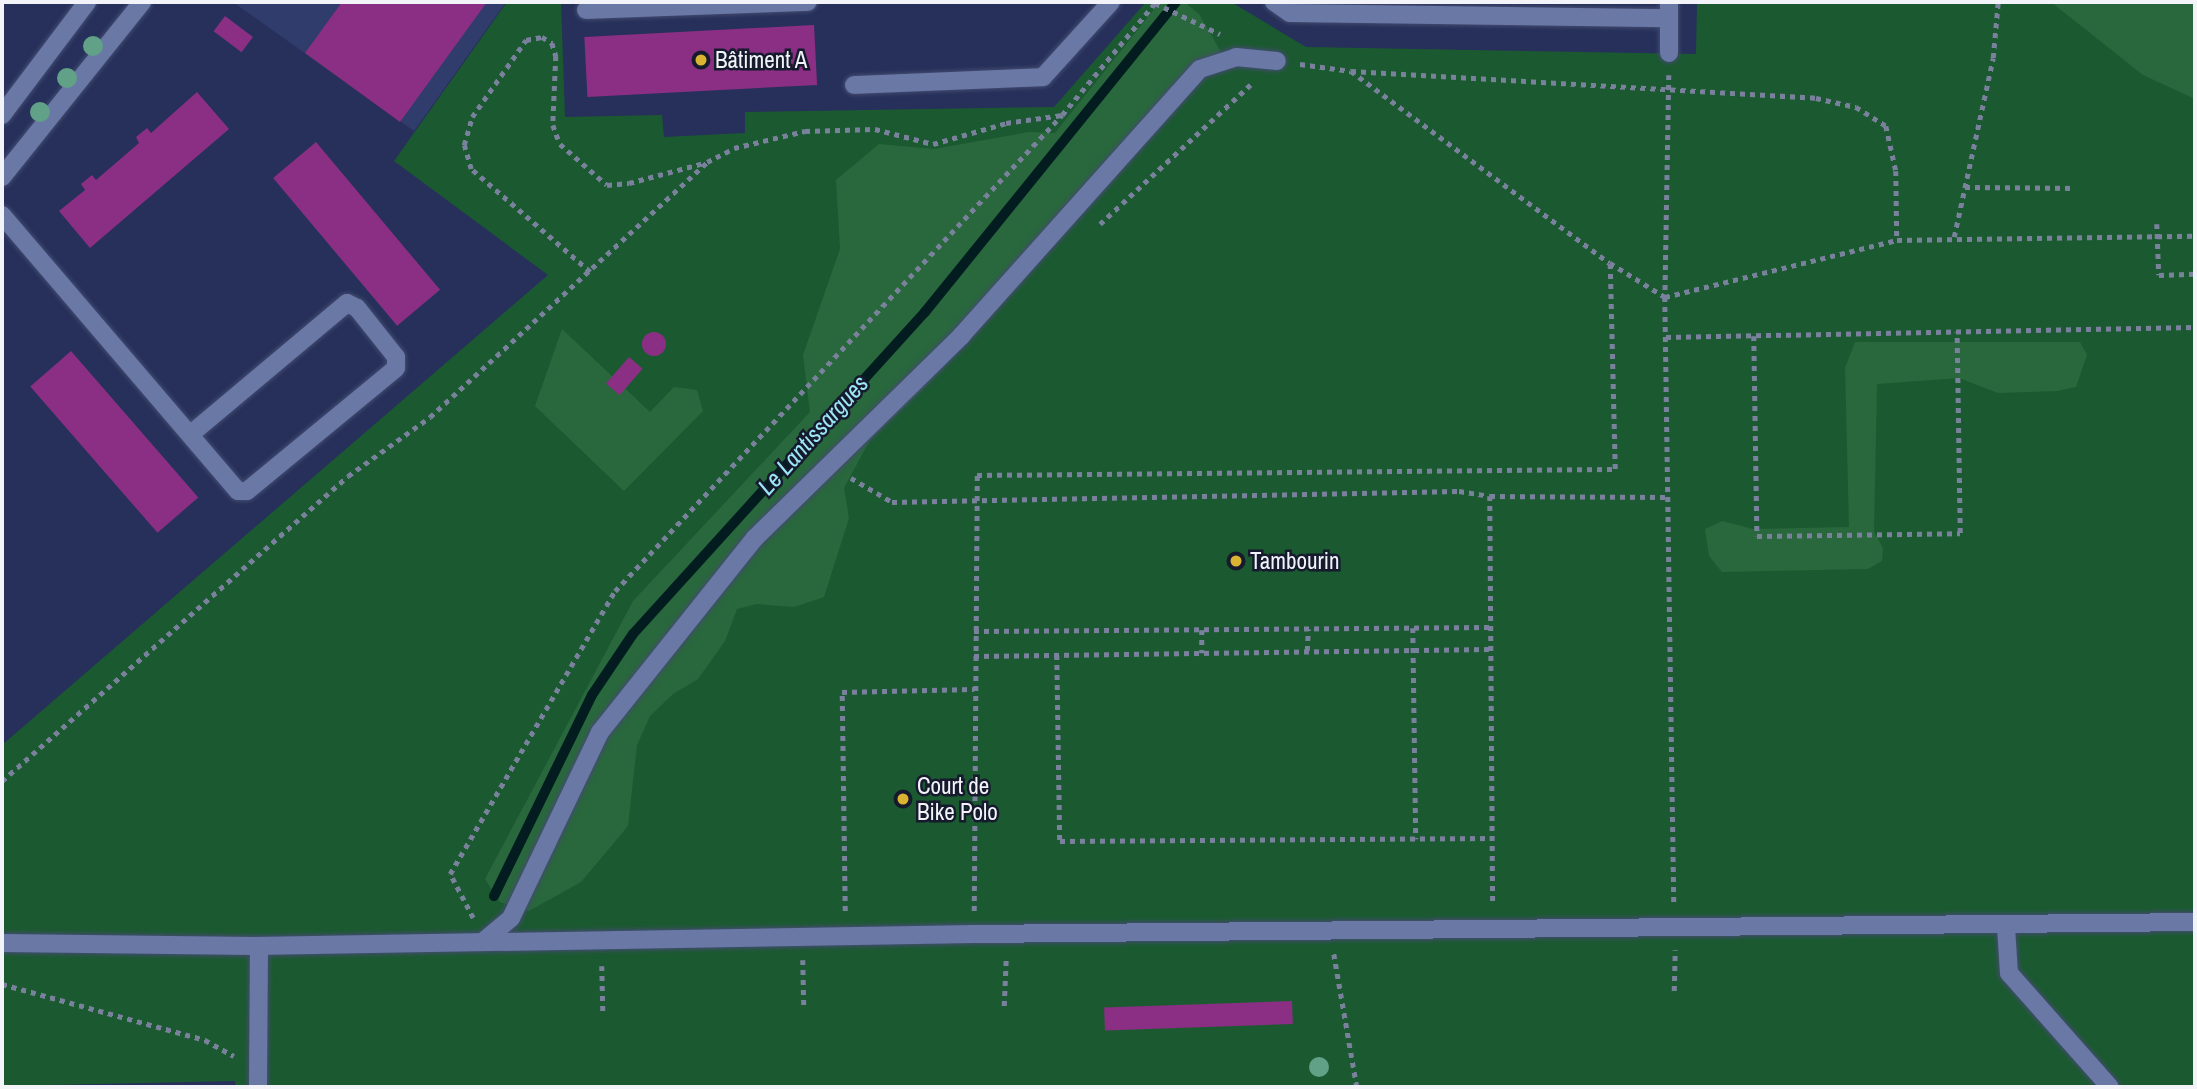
<!DOCTYPE html>
<html>
<head>
<meta charset="utf-8">
<style>
	body { margin:0 }
	#map { position:relative; width:2197px; height:1089px; overflow:hidden; background:#26305a; font-family:"Archivo Narrow",sans-serif }
	div>[style] { position:absolute }
	[style*='--x'] { left:calc(var(--x)*1px); top:calc(var(--y)*1px); width:calc(var(--w)*1px); rotate:calc(var(--a)*1deg) }
	.built>* { inset:0; background:#303c6b }
	.green>* { inset:0; background:#1b5a30 }
	.forest>* { inset:0; background:#29683c }
	.stream>* { height:10px; margin:-5px; padding:0 5px; transform-origin:5px; border-radius:5px; background:#031c20 }
	.building>* { inset:0; background:#8a2f83; transform-origin:0 0 }
	.round { border-radius:50% }
	.path>* { height:4.5px; margin-top:-2.25px; transform-origin:0; background:repeating-linear-gradient(90deg,#7a819c 0 5px,transparent 0 10px) }
	.roads { filter:drop-shadow(0 0 2px #434b70) drop-shadow(0 0 2px #434b70) }
	.minor>* { height:18px; margin:-9px; padding:0 9px; transform-origin:9px; border-radius:9px; background:#6a78a6 }
	.trees>* { width:20px; height:20px; margin:-10px; border-radius:50%; background:#60a187 }
	.dots>* { width:19px; height:19px; translate:-50% -50%; box-sizing:border-box; border:4px solid #151a2d; border-radius:50% }
	span { translate:-50% -50%; white-space:nowrap; text-align:center; line-height:1.15; -webkit-text-stroke:5px #151a2d; paint-order:stroke }
	.poi-label { font-size:23px; color:#f2f4fa }
	.left { translate:0 -50%; text-align:left }
	.water-label { font-size:24px; color:#9ce6f5; font-style:italic }
	.frame { position:absolute; inset:0; border:4px solid #f2f4fa; pointer-events:none }
</style>
</head>
<body>
<div id="map">
	<div class="built">
		<i style="clip-path:polygon(233px 2px,506px 2px,414px 131px)"></i>
	</div>
	<div class="green">
		<i style="clip-path:polygon(507px 2px,561px 2px,565px 117px,662px 115px,664px 137px,745px 133px,745px 112px,1054px 107px,1146px 2px,1231px 2px,1306px 47px,1696px 54px,1697px 2px,2195px 2px,2195px 1087px,236px 1087px,235px 1081px,2px 1086px,2px 745px,548px 275px,394px 161px)"></i>
	</div>
	<div class="forest">
		<i style="clip-path:polygon(1160px 2px,1184px 2px,1199px 14px,1221px 52px,1180px 106px,932px 380px,870px 440px,844px 488px,849px 518px,824px 597px,794px 607px,757px 604px,737px 609px,725px 641px,698px 679px,673px 694px,650px 716px,637px 745px,628px 826px,581px 882px,529px 911px,500px 902px,485px 879px,633px 601px,810px 412px,803px 355px,840px 249px,836px 180px,879px 144px,934px 149px,1029px 132px,1055px 133px)"></i>
		<i style="clip-path:polygon(2051px 2px,2195px 2px,2195px 99px,2143px 75px)"></i>
		<i style="clip-path:polygon(562px 329px,650px 412px,674px 387px,697px 390px,703px 411px,624px 491px,535px 406px)"></i>
		<i style="clip-path:polygon(1855px 342px,2080px 342px,2087px 355px,2076px 387px,2057px 391px,1998px 393px,1959px 378px,1877px 384px,1874px 532px,1883px 548px,1882px 561px,1868px 569px,1722px 572px,1709px 556px,1705px 529px,1722px 521px,1753px 529px,1849px 527px,1845px 368px)"></i>
	</div>
	<div class="stream">
		<i style="--x:494;--y:896;--w:224;--a:-64"></i>
		<i style="--x:592;--y:695;--w:73;--a:-56.1"></i>
		<i style="--x:633;--y:634;--w:435;--a:-47.8"></i>
		<i style="--x:925;--y:312;--w:399;--a:-51"></i>
	</div>
	<div class="building">
		<i style="clip-path:polygon(342px 2px,487px 2px,400px 122px,305px 53px)"></i>
		<i style="left:225px;top:16px;width:35px;height:19px;rotate:37deg"></i>
		<i style="left:814px;top:25px;width:60px;height:230px;rotate:87deg"></i>
		<i style="clip-path:polygon(197px 92px,229px 129px,90px 248px,59px 211px,85px 190px,81px 184px,92px 175px,96px 180px,139px 143px,136px 137px,147px 128px,151px 133px)"></i>
		<i style="left:316px;top:142px;width:193px;height:56px;rotate:50deg"></i>
		<i class="round" style="left:642px;top:332px;width:24px;height:24px"></i>
		<i style="left:71px;top:351px;width:194px;height:54px;rotate:49deg"></i>
		<i style="left:629px;top:357px;width:18px;height:35px;rotate:41deg"></i>
		<i style="left:1292px;top:1001px;width:23px;height:188px;rotate:88deg"></i>
	</div>
	<div class="path">
		<i style="--x:1300;--y:64;--w:51;--a:7.8"></i>
		<i style="--x:1351;--y:71;--w:322;--a:36.6"></i>
		<i style="--x:1610;--y:263;--w:65;--a:31.7"></i>
		<i style="--x:1665;--y:297;--w:239;--a:-13.8"></i>
		<i style="--x:1897;--y:240;--w:298;--a:-0.8"></i>
		<i style="--x:1351;--y:71;--w:466;--a:3.3"></i>
		<i style="--x:1816;--y:98;--w:41;--a:12.7"></i>
		<i style="--x:1856;--y:107;--w:36;--a:32"></i>
		<i style="--x:1886;--y:126;--w:46;--a:77.5"></i>
		<i style="--x:1896;--y:171;--w:69;--a:89.2"></i>
		<i style="--x:1669;--y:75;--w:222;--a:91"></i>
		<i style="--x:1665;--y:297;--w:606;--a:89.15"></i>
		<i style="--x:1965;--y:187;--w:109;--a:0.5"></i>
		<i style="--x:1100;--y:224;--w:205;--a:-42.8"></i>
		<i style="--x:2157;--y:224;--w:51;--a:87.8"></i>
		<i style="--x:2159;--y:275;--w:36;--a:-2"></i>
		<i style="--x:1954;--y:237;--w:183;--a:-77.7"></i>
		<i style="--x:1993;--y:58;--w:56;--a:-84.9"></i>
		<i style="--x:590;--y:272;--w:157;--a:-139.1"></i>
		<i style="--x:471;--y:169;--w:25;--a:-106"></i>
		<i style="--x:464;--y:145;--w:29;--a:-74"></i>
		<i style="--x:472;--y:117;--w:94;--a:-55"></i>
		<i style="--x:526;--y:40;--w:16;--a:-11"></i>
		<i style="--x:542;--y:37;--w:12;--a:31"></i>
		<i style="--x:552;--y:43;--w:14;--a:73"></i>
		<i style="--x:556;--y:56;--w:69;--a:92.5"></i>
		<i style="--x:553;--y:125;--w:20;--a:70"></i>
		<i style="--x:560;--y:144;--w:62;--a:41.1"></i>
		<i style="--x:607;--y:185;--w:22;--a:-5"></i>
		<i style="--x:629;--y:183;--w:78;--a:-14.9"></i>
		<i style="--x:1754;--y:336;--w:200;--a:89.1"></i>
		<i style="--x:1757;--y:536;--w:203;--a:-0.8"></i>
		<i style="--x:1960;--y:533;--w:201;--a:-90.9"></i>
		<i style="--x:1666;--y:337;--w:529;--a:-1.08"></i>
		<i style="--x:851;--y:478;--w:48;--a:30.3"></i>
		<i style="--x:892;--y:502;--w:567;--a:-1.11"></i>
		<i style="--x:1459;--y:491;--w:31;--a:9"></i>
		<i style="--x:1490;--y:496;--w:178;--a:0.3"></i>
		<i style="--x:1490;--y:496;--w:408;--a:89.6"></i>
		<i style="--x:1413;--y:628;--w:211;--a:89.2"></i>
		<i style="--x:1202;--y:630;--w:23;--a:90"></i>
		<i style="--x:974;--y:631;--w:517;--a:-0.44"></i>
		<i style="--x:1307;--y:651;--w:22;--a:-87"></i>
		<i style="--x:1057;--y:655;--w:186;--a:89.1"></i>
		<i style="--x:1060;--y:841;--w:433;--a:-0.4"></i>
		<i style="--x:974;--y:656;--w:517;--a:-0.78"></i>
		<i style="--x:2;--y:781;--w:461;--a:-41.4"></i>
		<i style="--x:348;--y:476;--w:101;--a:-35.7"></i>
		<i style="--x:430;--y:417;--w:377;--a:-42.6"></i>
		<i style="--x:707;--y:162;--w:30;--a:-27"></i>
		<i style="--x:734;--y:148;--w:73;--a:-13.5"></i>
		<i style="--x:805;--y:131;--w:70;--a:-1.6"></i>
		<i style="--x:875;--y:129;--w:60;--a:14.5"></i>
		<i style="--x:933;--y:144;--w:76;--a:-16"></i>
		<i style="--x:1006;--y:123;--w:57;--a:-8.1"></i>
		<i style="--x:845;--y:911;--w:219;--a:-90.8"></i>
		<i style="--x:842;--y:692;--w:132;--a:-1.3"></i>
		<i style="--x:974;--y:911;--w:436;--a:-89.6"></i>
		<i style="--x:977;--y:475;--w:638;--a:-0.54"></i>
		<i style="--x:1615;--y:469;--w:205;--a:-91.4"></i>
		<i style="--x:473;--y:918;--w:50;--a:-117.6"></i>
		<i style="--x:450;--y:874;--w:328;--a:-59.8"></i>
		<i style="--x:615;--y:591;--w:653;--a:-46.8"></i>
		<i style="--x:1062;--y:115;--w:146;--a:-50.3"></i>
		<i style="--x:1155;--y:3;--w:72;--a:25.5"></i>
		<i style="--x:1334;--y:954;--w:135;--a:80.2"></i>
		<i style="--x:803;--y:960;--w:49;--a:88.8"></i>
		<i style="--x:602;--y:966;--w:45;--a:88.7"></i>
		<i style="--x:2;--y:984;--w:211;--a:15.4"></i>
		<i style="--x:205;--y:1040;--w:33;--a:29"></i>
		<i style="--x:1674;--y:991;--w:41;--a:-88.6"></i>
		<i style="--x:1004;--y:1006;--w:48;--a:-87.6"></i>
	</div>
	<div class="roads">
		<div class="minor">
			<i style="--x:1274;--y:2;--w:19;--a:35"></i>
			<i style="--x:1290;--y:13;--w:379;--a:0.8"></i>
			<i style="--x:1669;--y:2;--w:51;--a:90"></i>
			<i style="--x:586;--y:10;--w:222;--a:-2.1"></i>
			<i style="--x:854;--y:85;--w:189;--a:-2.4"></i>
			<i style="--x:1043;--y:77;--w:101;--a:-47.8"></i>
			<i style="--x:2;--y:115;--w:141;--a:-53"></i>
			<i style="--x:2;--y:177;--w:224;--a:-51.3"></i>
			<i style="--x:2;--y:215;--w:363;--a:49.5"></i>
			<i style="--x:238;--y:491;--w:9;--a:0"></i>
			<i style="--x:247;--y:491;--w:193;--a:-39.5"></i>
			<i style="--x:396;--y:368;--w:11;--a:-90"></i>
			<i style="--x:396;--y:357;--w:63;--a:-128.5"></i>
			<i style="--x:357;--y:308;--w:11;--a:-153"></i>
			<i style="--x:347;--y:303;--w:204;--a:140"></i>
			<i style="--x:2006;--y:927;--w:46;--a:86.3"></i>
			<i style="--x:2009;--y:973;--w:152;--a:48.5"></i>
			<i style="--x:485;--y:940;--w:34;--a:-40"></i>
			<i style="--x:511;--y:918;--w:206;--a:-64.4"></i>
			<i style="--x:600;--y:732;--w:248;--a:-51.4"></i>
			<i style="--x:755;--y:538;--w:289;--a:-44.4"></i>
			<i style="--x:961;--y:336;--w:358;--a:-48.2"></i>
			<i style="--x:1200;--y:69;--w:38;--a:-18"></i>
			<i style="--x:1236;--y:57;--w:41;--a:5.6"></i>
			<i style="--x:2;--y:943;--w:252;--a:0.7"></i>
			<i style="--x:254;--y:946;--w:720;--a:-0.95"></i>
			<i style="--x:974;--y:934;--w:1221;--a:-0.56"></i>
			<i style="--x:258;--y:1087;--w:141;--a:-89.6"></i>
		</div>
	</div>
	<div class="trees">
		<i style="left:93px;top:46px"></i>
		<i style="left:67px;top:78px"></i>
		<i style="left:40px;top:112px"></i>
		<i style="left:1319px;top:1067px"></i>
	</div>
	<div class="dots">
		<i style="left:701px;top:60px;background:#dab333"></i>
		<i style="left:1236px;top:561px;background:#dab333"></i>
		<i style="left:903px;top:799px;background:#dab333"></i>
	</div>
	<div class="poi-label">
		<span class="left" style="left:715px;top:60px">Bâtiment A</span>
		<span class="left" style="left:1250px;top:561px">Tambourin</span>
		<span class="left" style="left:917px;top:799px">Court de<br>Bike Polo</span>
	</div>
	<div class="water-label">
		<span style="left:813px;top:435px;rotate:-48deg">Le Lantissargues</span>
	</div>
	<div class="frame"></div>
</div>
</body>
</html>
